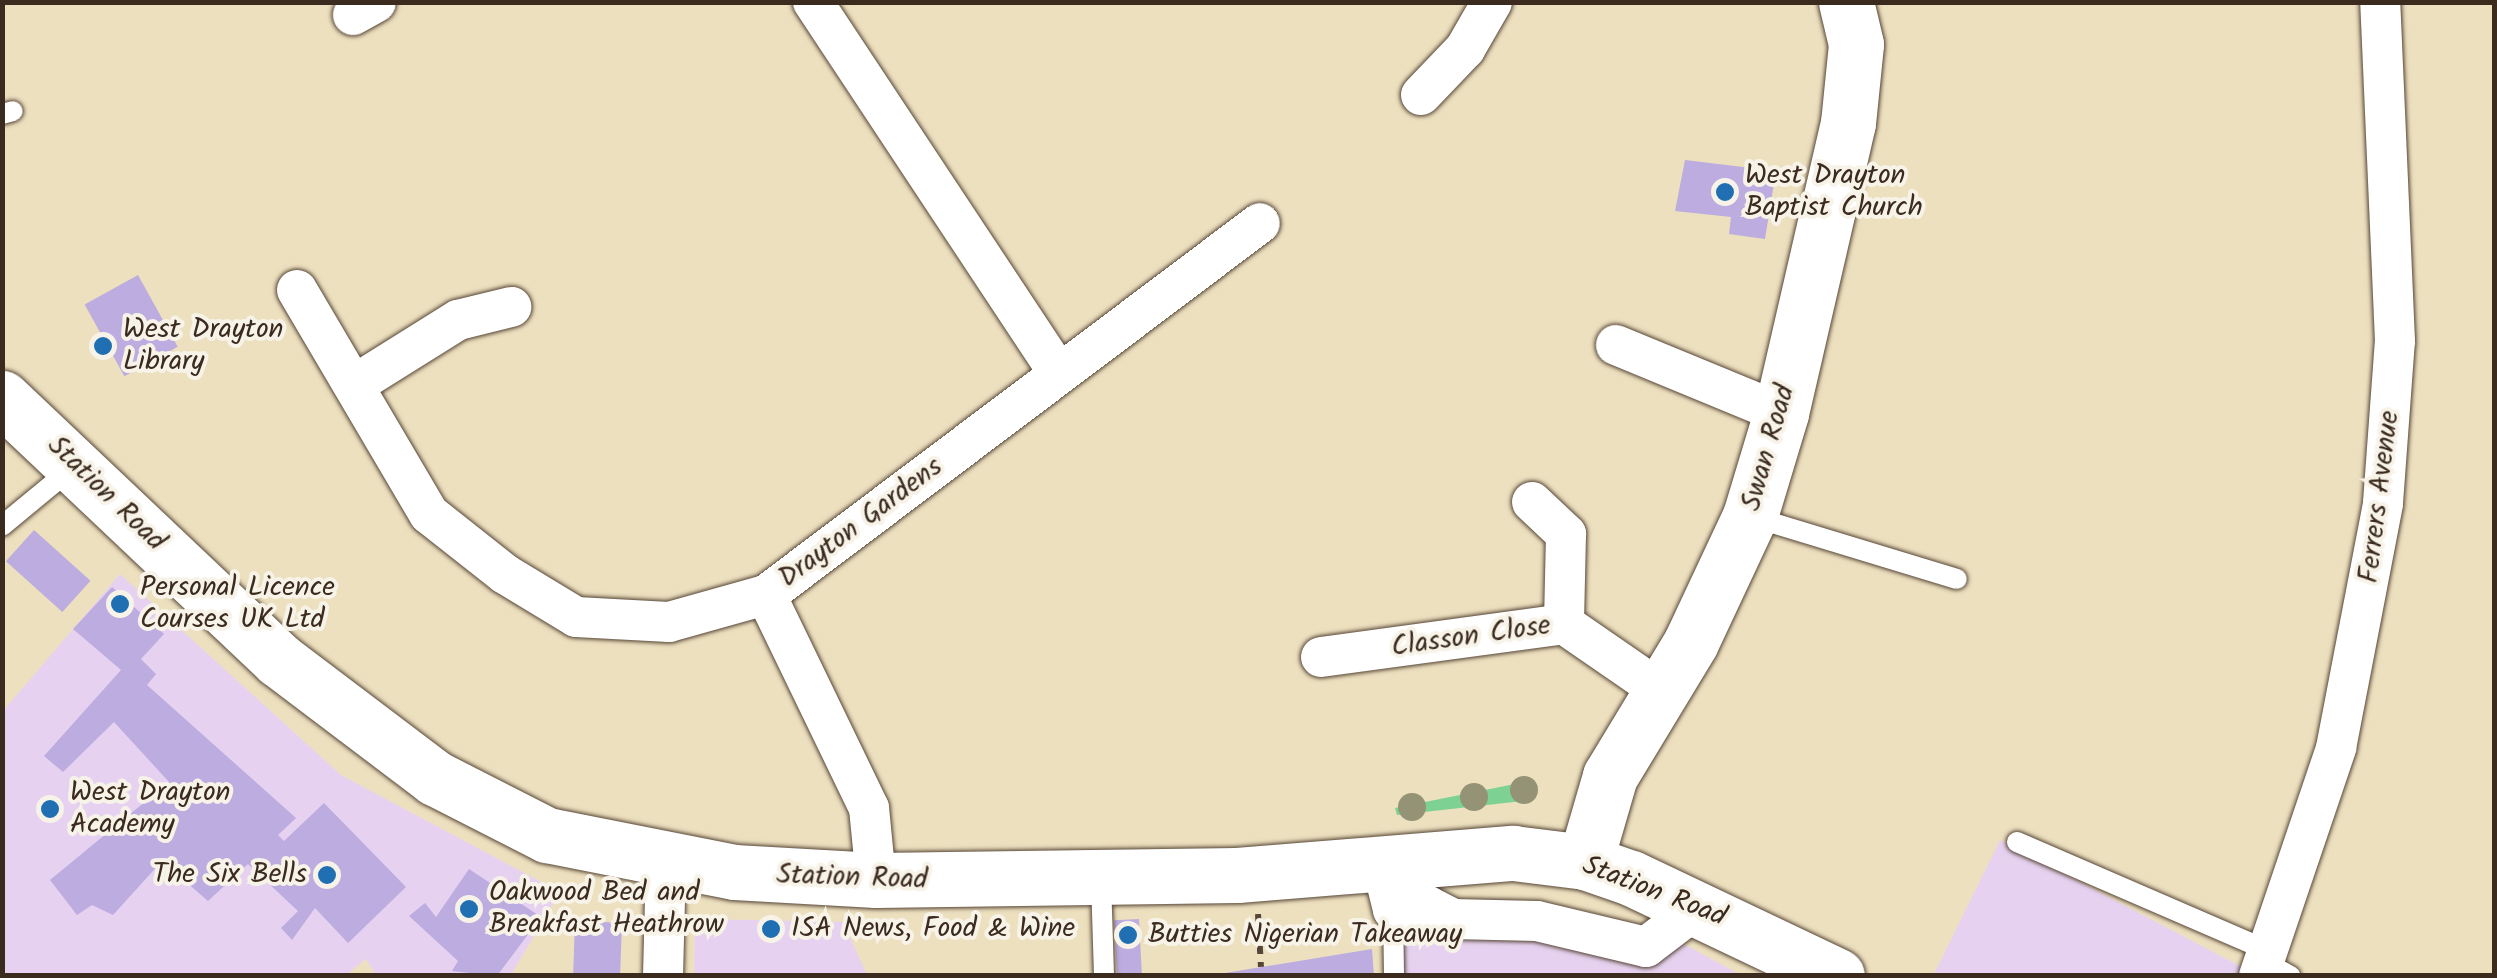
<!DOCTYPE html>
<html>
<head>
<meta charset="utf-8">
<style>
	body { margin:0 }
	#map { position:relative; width:2497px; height:978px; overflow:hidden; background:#ede0bf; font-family:Kalam,sans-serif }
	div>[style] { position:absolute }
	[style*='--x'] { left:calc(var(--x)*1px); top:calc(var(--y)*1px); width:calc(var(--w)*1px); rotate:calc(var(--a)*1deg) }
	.built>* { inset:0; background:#e6d2f0 }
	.green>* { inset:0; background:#7dd193 }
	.building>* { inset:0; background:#bcacdf; transform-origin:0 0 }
	.path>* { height:6px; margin-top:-3px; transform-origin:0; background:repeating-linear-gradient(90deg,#564536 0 8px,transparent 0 16px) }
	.roads { filter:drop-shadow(0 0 2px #564536) drop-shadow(0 0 2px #564536) }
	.lane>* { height:20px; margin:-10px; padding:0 10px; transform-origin:10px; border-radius:10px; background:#fff }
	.street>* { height:40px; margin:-20px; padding:0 20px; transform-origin:20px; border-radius:20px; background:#fff }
	.secondary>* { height:55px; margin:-27.5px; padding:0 27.5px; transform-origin:27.5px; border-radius:27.5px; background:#fff }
	.trees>* { width:28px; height:28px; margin:-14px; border-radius:50%; background:#949376 }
	.dots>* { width:28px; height:28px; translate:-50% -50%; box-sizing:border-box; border:5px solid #f7f3e8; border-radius:50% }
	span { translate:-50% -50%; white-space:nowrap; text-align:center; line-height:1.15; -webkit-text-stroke:8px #f7f3e8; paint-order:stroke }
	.poi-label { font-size:28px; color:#3b2a1e }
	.left { translate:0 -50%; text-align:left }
	.right { translate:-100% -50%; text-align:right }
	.street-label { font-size:28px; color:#3b2a1e }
	.frame { position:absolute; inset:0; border:5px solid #3b2a1e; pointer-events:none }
</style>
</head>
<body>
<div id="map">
	<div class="built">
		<i style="clip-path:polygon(120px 574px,341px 775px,560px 892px,511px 975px,376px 975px,366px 959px,345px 976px,3px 976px,3px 711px)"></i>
		<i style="clip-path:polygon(2000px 840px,2257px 975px,1933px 976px)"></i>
		<i style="clip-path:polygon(1503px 899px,1684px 944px,1741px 975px,1393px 976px,1400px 903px)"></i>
		<i style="clip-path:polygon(701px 919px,843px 922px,867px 975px,694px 975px,695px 925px)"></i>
	</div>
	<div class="green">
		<i style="clip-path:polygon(1535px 780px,1523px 801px,1397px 815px,1395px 808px)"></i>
	</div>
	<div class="building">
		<i style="clip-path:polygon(1685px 160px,1776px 171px,1765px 239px,1729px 234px,1731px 217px,1675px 211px)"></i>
		<i style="left:138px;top:275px;width:82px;height:61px;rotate:61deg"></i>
		<i style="left:34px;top:530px;width:76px;height:42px;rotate:42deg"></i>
		<i style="clip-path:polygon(112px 587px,164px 634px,141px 659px,156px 674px,147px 685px,296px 818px,278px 835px,284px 841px,324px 803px,406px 887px,348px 943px,315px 908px,292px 940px,281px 928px,298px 911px,248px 864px,208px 901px,162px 861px,113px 915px,92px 905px,77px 915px,50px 880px,169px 782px,114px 722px,63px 772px,44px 756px,121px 670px,73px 629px)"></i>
		<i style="clip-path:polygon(469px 869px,541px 917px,497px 976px,452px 971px,458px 961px,409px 916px,425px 903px,436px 917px)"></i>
		<i style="left:1139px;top:919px;width:57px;height:25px;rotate:87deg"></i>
		<i style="left:575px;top:921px;width:47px;height:55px;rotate:2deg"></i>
		<i style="clip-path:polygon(1372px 949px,1374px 976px,1225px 976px,1225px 973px)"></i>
	</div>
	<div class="path">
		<i style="--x:1258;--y:914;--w:53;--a:86.8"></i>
	</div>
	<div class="roads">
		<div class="lane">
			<i style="--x:2;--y:114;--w:11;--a:-15"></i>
			<i style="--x:1753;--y:517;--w:213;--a:16.9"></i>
			<i style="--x:2;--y:526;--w:89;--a:-39.6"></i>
			<i style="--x:2017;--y:842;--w:275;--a:23.4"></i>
			<i style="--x:1101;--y:880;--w:96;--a:88.2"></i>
			<i style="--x:1393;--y:910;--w:66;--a:89.1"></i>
			<i style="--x:2265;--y:962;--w:29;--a:29"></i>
		</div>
		<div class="street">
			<i style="--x:813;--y:2;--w:445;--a:56.5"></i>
			<i style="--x:353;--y:15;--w:26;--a:-29"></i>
			<i style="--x:1421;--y:95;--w:64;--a:-46.3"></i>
			<i style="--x:1465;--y:49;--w:54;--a:-60.1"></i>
			<i style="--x:297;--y:290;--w:260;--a:59.5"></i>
			<i style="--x:429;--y:514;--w:97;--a:38.3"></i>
			<i style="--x:505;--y:574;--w:83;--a:31.2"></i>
			<i style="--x:576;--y:617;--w:93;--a:3.1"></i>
			<i style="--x:669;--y:622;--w:101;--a:-15.6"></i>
			<i style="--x:766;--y:595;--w:618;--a:-36.98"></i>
			<i style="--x:1616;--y:345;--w:178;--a:22.4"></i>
			<i style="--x:354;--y:385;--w:123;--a:-32"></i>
			<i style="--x:458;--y:320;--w:55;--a:-13.8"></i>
			<i style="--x:1532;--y:502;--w:47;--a:43.3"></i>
			<i style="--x:1566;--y:534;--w:90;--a:91.3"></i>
			<i style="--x:766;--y:595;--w:237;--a:64.2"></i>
			<i style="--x:869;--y:808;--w:72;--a:84.4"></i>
			<i style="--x:1321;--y:657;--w:245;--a:-7.7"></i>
			<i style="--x:1564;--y:624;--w:118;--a:34.6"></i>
			<i style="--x:1381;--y:861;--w:50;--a:76.2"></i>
			<i style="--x:1393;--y:910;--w:35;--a:-7"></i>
			<i style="--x:1428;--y:906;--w:28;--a:27"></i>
			<i style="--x:1453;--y:919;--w:84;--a:1.4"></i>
			<i style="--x:1537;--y:921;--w:112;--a:13.4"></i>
			<i style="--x:1646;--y:947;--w:68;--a:-37.2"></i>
			<i style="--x:663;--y:976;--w:115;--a:-88.5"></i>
			<i style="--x:2259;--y:976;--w:241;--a:-71.3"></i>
			<i style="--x:2336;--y:748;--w:249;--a:-79.1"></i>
			<i style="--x:2383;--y:503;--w:162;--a:-85.8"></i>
			<i style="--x:2395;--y:341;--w:339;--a:-92.5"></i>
		</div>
		<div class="secondary">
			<i style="--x:2;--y:398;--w:381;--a:43.4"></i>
			<i style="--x:279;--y:660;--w:196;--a:37.1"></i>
			<i style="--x:435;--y:778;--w:126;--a:27"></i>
			<i style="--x:547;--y:835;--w:191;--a:11.2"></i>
			<i style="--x:734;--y:872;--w:142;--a:3.2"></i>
			<i style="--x:876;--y:880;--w:361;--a:-0.8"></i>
			<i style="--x:1237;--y:875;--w:277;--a:-4.6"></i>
			<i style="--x:1513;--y:853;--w:73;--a:7.1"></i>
			<i style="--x:1585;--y:862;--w:49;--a:19.2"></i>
			<i style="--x:1631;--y:878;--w:228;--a:25.4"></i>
			<i style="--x:1585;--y:862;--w:90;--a:-73.8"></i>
			<i style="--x:1610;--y:776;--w:157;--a:-58.8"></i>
			<i style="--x:1691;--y:642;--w:139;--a:-64.9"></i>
			<i style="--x:1750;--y:516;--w:108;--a:-73.2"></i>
			<i style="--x:1781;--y:413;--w:298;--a:-77"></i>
			<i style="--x:1848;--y:123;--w:79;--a:-84.2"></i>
			<i style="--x:1856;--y:44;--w:43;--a:-103.4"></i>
		</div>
	</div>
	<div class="trees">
		<i style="left:1524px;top:790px"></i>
		<i style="left:1474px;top:797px"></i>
		<i style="left:1412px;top:807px"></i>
	</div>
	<div class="dots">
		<i style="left:1725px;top:192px;background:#1f6fb2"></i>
		<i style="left:103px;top:346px;background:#1f6fb2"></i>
		<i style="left:120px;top:604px;background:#1f6fb2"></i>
		<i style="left:50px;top:809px;background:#1f6fb2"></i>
		<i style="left:327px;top:875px;background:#1f6fb2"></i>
		<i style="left:469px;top:909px;background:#1f6fb2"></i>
		<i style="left:771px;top:929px;background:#1f6fb2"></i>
		<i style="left:1128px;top:935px;background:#1f6fb2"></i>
	</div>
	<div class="poi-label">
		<span class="left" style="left:1745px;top:192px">West Drayton<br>Baptist Church</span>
		<span class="left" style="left:123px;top:346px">West Drayton<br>Library</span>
		<span class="left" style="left:140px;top:604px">Personal Licence<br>Courses UK Ltd</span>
		<span class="left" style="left:70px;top:809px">West Drayton<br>Academy</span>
		<span class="right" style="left:307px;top:875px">The Six Bells</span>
		<span class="left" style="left:489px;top:909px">Oakwood Bed and<br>Breakfast Heathrow</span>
		<span class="left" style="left:791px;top:929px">ISA News, Food &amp; Wine</span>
		<span class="left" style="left:1148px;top:935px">Butties Nigerian Takeaway</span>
	</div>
	<div class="street-label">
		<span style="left:1769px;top:448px;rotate:-74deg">Swan Road</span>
		<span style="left:106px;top:494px;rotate:44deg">Station Road</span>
		<span style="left:2380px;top:497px;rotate:-83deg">Ferrers Avenue</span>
		<span style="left:861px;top:523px;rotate:-37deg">Drayton Gardens</span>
		<span style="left:1471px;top:637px;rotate:-8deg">Classon Close</span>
		<span style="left:852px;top:878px;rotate:2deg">Station Road</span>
		<span style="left:1654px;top:892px;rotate:21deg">Station Road</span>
	</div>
	<div class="frame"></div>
</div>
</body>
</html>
